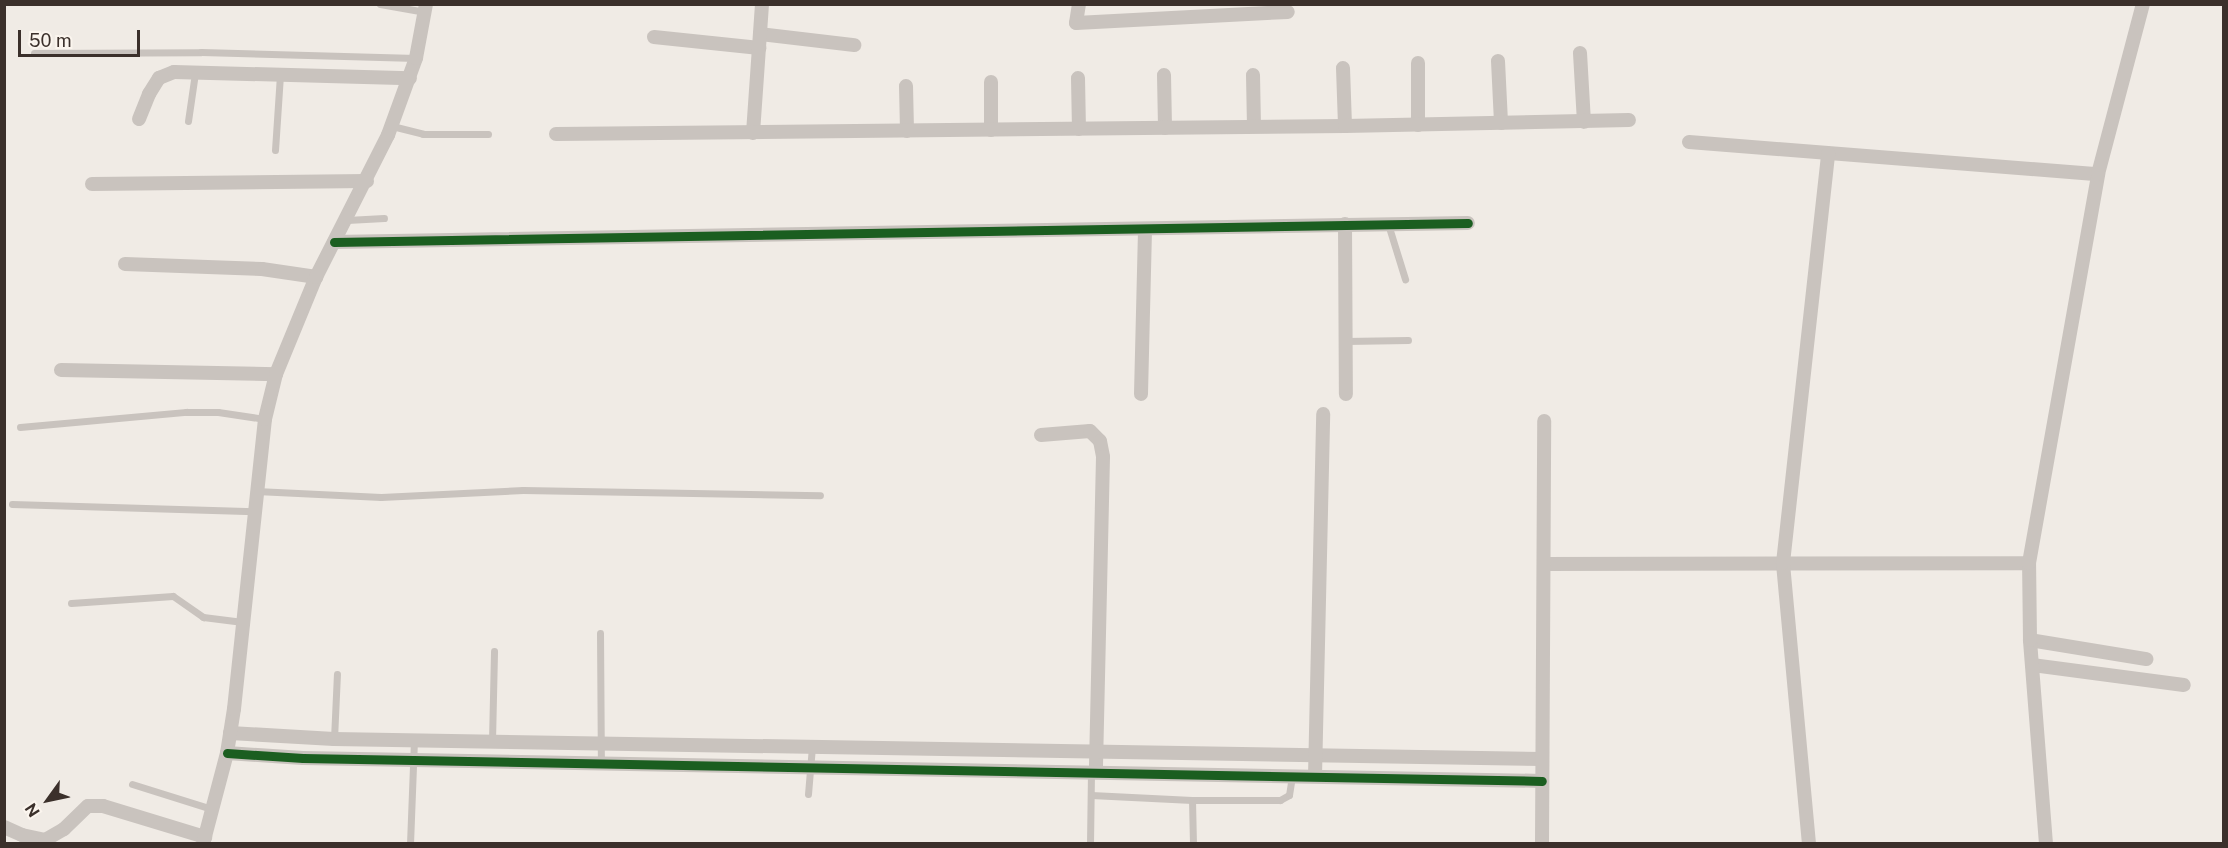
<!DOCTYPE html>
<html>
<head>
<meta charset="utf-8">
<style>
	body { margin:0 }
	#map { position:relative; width:2228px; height:848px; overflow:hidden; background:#f0ebe5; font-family:"Public Sans",sans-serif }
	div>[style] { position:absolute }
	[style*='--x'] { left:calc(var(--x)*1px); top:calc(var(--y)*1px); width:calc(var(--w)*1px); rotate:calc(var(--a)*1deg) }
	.service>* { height:7px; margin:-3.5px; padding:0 3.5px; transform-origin:3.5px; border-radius:3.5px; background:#c9c3be }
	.minor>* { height:14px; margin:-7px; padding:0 7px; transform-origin:7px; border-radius:7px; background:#c9c3be }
	.cycleway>* { height:9px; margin:-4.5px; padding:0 4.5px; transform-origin:4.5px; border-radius:4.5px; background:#1b5e20 }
	span { translate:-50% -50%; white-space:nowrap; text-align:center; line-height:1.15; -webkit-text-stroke:6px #fbf5ee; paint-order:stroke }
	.frame { position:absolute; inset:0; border:6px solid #3b302b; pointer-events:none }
	.north { position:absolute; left:18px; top:770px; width:60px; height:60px; -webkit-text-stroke:4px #fbf5ee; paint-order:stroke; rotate:237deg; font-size:16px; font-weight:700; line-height:24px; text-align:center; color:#3b302b }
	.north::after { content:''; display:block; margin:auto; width:21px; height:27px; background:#3b302b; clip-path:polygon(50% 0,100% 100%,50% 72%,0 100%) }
	.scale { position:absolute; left:18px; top:30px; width:122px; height:27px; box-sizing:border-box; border:3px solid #3b302b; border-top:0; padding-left:8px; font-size:18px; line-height:21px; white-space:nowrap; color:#3b302b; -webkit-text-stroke:4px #fbf5ee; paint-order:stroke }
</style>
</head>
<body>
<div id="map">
	<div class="service">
		<i style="--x:380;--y:4;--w:46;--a:10.1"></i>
		<i style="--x:34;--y:53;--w:167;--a:-0.3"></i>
		<i style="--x:201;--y:52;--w:215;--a:1.6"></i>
		<i style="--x:188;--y:121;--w:49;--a:-81.7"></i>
		<i style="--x:392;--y:126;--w:32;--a:14"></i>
		<i style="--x:423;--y:134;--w:65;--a:0"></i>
		<i style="--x:275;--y:150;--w:75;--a:-86.2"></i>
		<i style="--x:347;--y:220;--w:37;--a:-3"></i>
		<i style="--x:1388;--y:224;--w:58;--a:72.8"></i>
		<i style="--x:1346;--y:341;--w:62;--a:-0.9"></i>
		<i style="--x:20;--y:427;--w:167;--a:-5.2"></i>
		<i style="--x:186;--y:412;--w:32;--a:0"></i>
		<i style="--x:218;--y:412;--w:48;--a:8.5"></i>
		<i style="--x:256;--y:491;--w:125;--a:2.7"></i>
		<i style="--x:381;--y:497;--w:142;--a:-2.8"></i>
		<i style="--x:523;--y:490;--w:297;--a:1"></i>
		<i style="--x:12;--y:504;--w:242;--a:1.7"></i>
		<i style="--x:71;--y:603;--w:102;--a:-3.9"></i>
		<i style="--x:173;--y:596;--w:37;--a:35"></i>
		<i style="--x:203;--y:617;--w:40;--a:7.1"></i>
		<i style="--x:600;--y:633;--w:130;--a:89.6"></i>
		<i style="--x:334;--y:739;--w:65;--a:-87.4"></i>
		<i style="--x:492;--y:741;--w:90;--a:-88.7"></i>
		<i style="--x:132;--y:784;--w:84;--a:17.4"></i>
		<i style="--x:808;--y:794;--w:48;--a:-85.2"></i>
		<i style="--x:1091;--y:795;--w:101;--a:2.8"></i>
		<i style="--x:410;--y:844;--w:104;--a:-87.8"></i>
		<i style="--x:1090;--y:844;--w:72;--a:-89.2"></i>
		<i style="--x:1193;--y:844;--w:44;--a:-91.3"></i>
		<i style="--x:1192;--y:800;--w:88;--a:0"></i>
		<i style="--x:1280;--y:800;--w:10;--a:-29"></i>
		<i style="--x:1289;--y:795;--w:19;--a:-81"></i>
	</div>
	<div class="minor">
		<i style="--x:1079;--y:4;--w:19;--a:99"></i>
		<i style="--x:1076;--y:23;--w:212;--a:-3"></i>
		<i style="--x:760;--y:34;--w:95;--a:6.7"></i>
		<i style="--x:654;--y:37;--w:106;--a:6"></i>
		<i style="--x:1580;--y:53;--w:69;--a:86.7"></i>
		<i style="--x:1498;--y:61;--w:62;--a:87.2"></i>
		<i style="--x:1418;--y:63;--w:62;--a:90"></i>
		<i style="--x:1343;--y:68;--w:58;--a:88"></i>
		<i style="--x:1164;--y:75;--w:53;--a:88.9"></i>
		<i style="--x:1253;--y:75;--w:51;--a:88.9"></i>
		<i style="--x:1078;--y:78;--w:51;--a:88.9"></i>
		<i style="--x:991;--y:82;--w:48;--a:90"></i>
		<i style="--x:906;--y:86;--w:45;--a:88.7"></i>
		<i style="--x:139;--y:119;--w:27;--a:-68"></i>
		<i style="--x:149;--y:94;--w:19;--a:-58"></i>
		<i style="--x:159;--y:78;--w:16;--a:-22"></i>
		<i style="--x:174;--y:72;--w:236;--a:1.5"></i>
		<i style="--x:753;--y:133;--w:129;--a:-86"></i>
		<i style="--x:556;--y:134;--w:789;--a:-0.58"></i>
		<i style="--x:1345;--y:126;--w:284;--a:-1.2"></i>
		<i style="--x:1689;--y:142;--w:410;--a:4.5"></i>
		<i style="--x:92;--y:184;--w:275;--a:-0.6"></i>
		<i style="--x:1345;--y:224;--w:170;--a:89.7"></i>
		<i style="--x:334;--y:242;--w:1134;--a:-0.96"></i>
		<i style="--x:125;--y:264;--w:137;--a:2.1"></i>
		<i style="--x:262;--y:269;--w:55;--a:8.4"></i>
		<i style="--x:61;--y:370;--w:215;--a:1.1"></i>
		<i style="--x:1141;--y:394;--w:164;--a:-88.6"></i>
		<i style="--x:1041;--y:435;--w:49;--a:-4.7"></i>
		<i style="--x:1090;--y:431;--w:14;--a:45"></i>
		<i style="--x:1100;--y:441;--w:16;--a:79"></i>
		<i style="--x:1103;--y:457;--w:315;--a:91.3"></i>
		<i style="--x:1544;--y:564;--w:485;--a:-0.1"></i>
		<i style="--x:2030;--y:640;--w:118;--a:9.3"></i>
		<i style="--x:2032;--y:665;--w:153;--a:7.5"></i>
		<i style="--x:230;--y:733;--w:104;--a:3.3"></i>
		<i style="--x:334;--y:739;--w:1208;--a:0.95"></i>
		<i style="--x:227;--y:753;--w:76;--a:3.8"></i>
		<i style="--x:303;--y:758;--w:1239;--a:1.06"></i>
		<i style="--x:1315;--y:776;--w:362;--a:-88.7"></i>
		<i style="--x:4;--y:827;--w:20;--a:24"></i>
		<i style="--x:22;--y:835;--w:24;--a:12"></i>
		<i style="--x:45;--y:840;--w:22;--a:-30"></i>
		<i style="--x:64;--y:829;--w:33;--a:-44"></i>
		<i style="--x:88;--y:806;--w:15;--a:0"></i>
		<i style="--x:103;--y:806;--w:107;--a:16.9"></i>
		<i style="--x:203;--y:844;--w:94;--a:-75.2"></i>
		<i style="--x:227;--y:753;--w:45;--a:-81"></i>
		<i style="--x:234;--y:709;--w:292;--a:-83.9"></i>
		<i style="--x:265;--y:419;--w:46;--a:-76.3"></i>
		<i style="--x:276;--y:374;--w:105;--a:-67.6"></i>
		<i style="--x:316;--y:277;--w:159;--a:-63.1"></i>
		<i style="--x:388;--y:135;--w:82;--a:-70"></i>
		<i style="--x:416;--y:58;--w:55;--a:-79.5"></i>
		<i style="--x:1542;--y:844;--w:423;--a:-89.7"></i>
		<i style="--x:1809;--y:844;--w:282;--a:-95.3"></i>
		<i style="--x:1783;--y:563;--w:412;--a:-83.7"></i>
		<i style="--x:2046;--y:844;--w:205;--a:-94.5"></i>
		<i style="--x:2030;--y:640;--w:77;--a:-90.7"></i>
		<i style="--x:2029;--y:563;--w:395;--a:-79.9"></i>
		<i style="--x:2098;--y:174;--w:176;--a:-75.2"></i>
	</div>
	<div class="cycleway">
		<i style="--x:334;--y:242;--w:1134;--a:-0.96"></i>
		<i style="--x:227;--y:753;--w:76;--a:3.8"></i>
		<i style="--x:303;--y:758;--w:1239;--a:1.06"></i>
	</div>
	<div class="frame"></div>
	<div class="north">N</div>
	<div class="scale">50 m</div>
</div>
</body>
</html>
